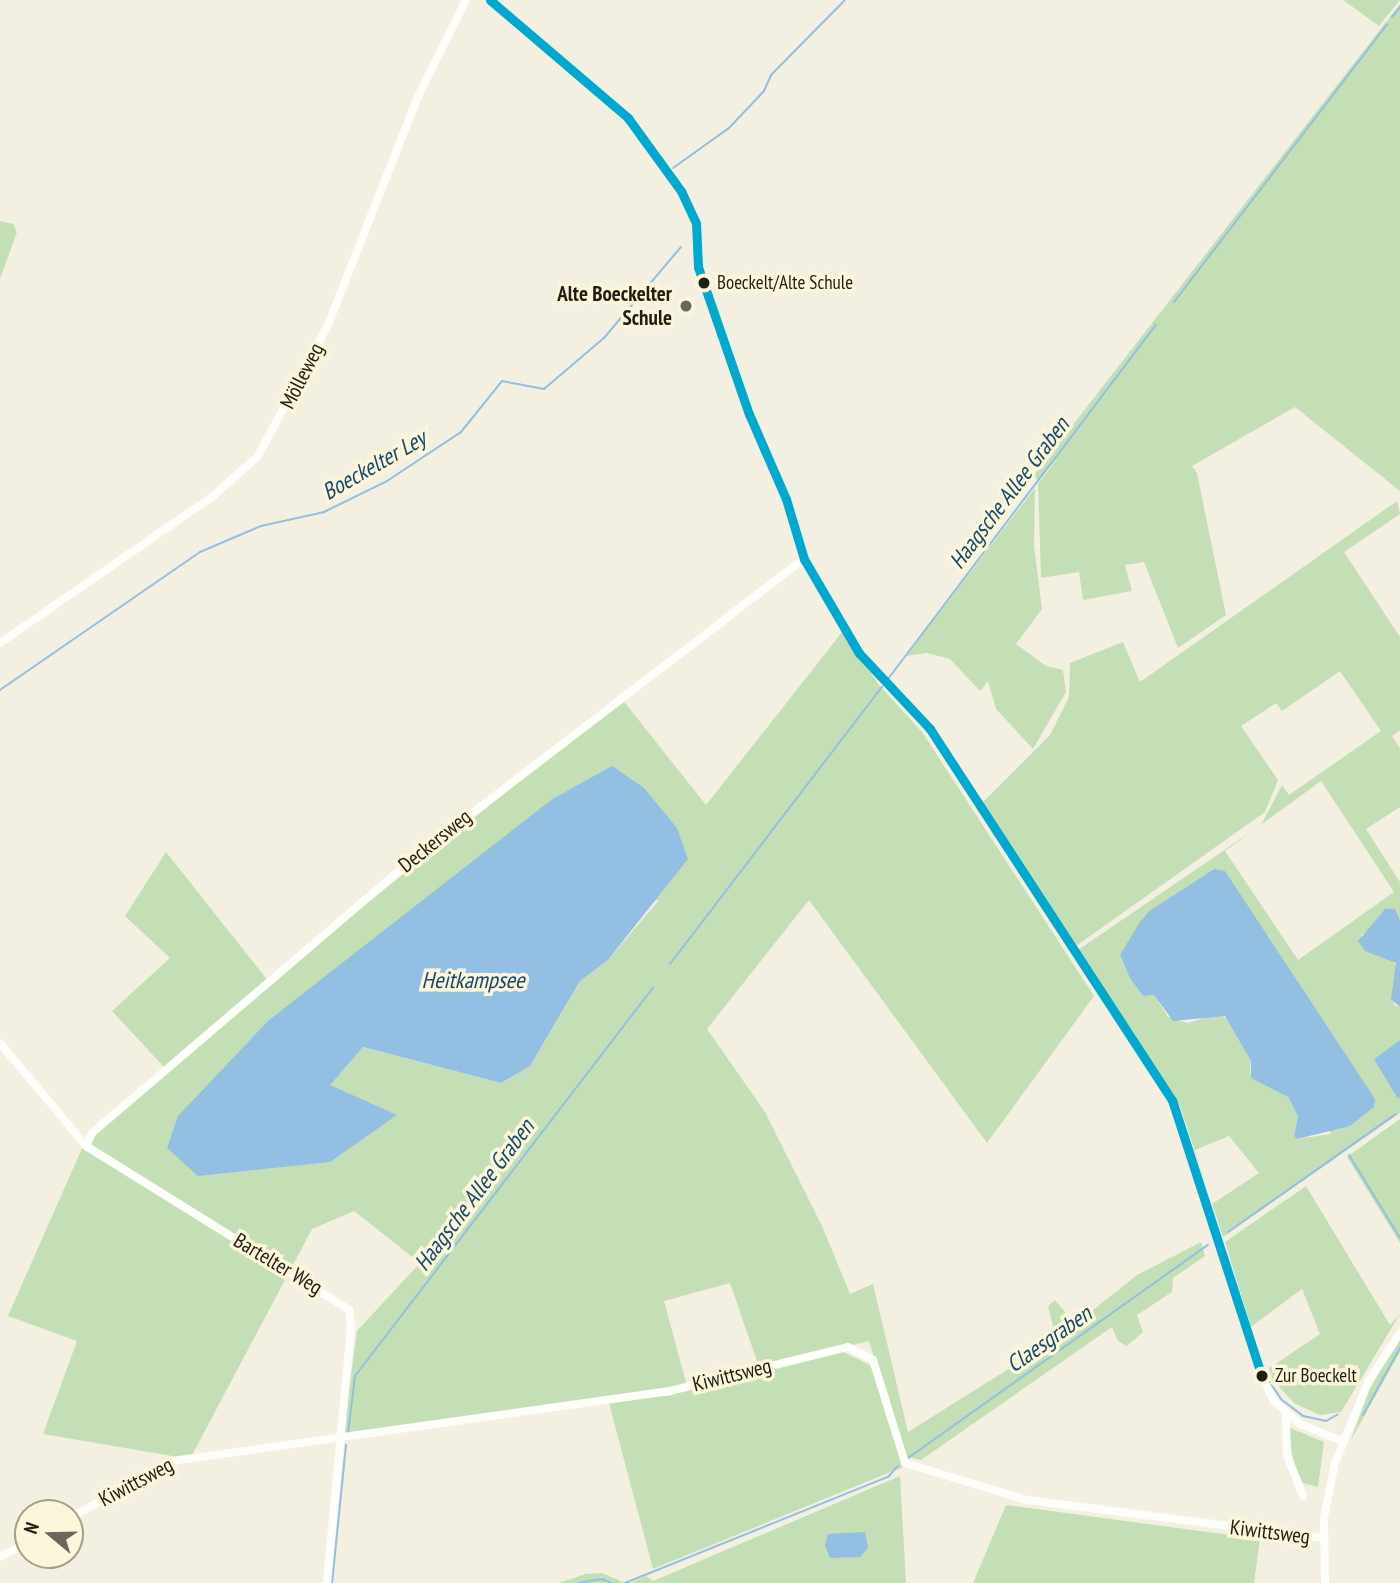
<!DOCTYPE html>
<html>
<head>
<meta charset="utf-8">
<style>
	body { margin:0 }
	#map { position:relative; width:1400px; height:1583px; overflow:hidden; background:#f3f0e1; font-family:"PT Sans Narrow",sans-serif }
	div>[style] { position:absolute }
	[style*='--x'] { left:calc(var(--x)*1px); top:calc(var(--y)*1px); width:calc(var(--w)*1px); rotate:calc(var(--a)*1deg) }
	.green>* { inset:0; background:#c4dfb6 }
	.water>* { inset:0; background:#92bfe2 }
	.stream>* { height:2px; margin:-1px; padding:0 1px; transform-origin:1px; border-radius:1px; background:#92bfe2 }
	.minor>* { height:8px; margin:-4px; padding:0 4px; transform-origin:4px; border-radius:4px; background:#fdfdfa }
	.bus-1>* { height:9px; margin:-4.5px; padding:0 4.5px; transform-origin:4.5px; border-radius:4.5px; background:#00a9ce }
	.dots>* { width:19px; height:19px; translate:-50% -50%; box-sizing:border-box; border:4px solid #fbf5d9; border-radius:50% }
	span { translate:-50% -50%; white-space:nowrap; text-align:center; line-height:1.15; -webkit-text-stroke:7px #fbf5d9; paint-order:stroke }
	.bus-label { font-size:19px; color:#201e14 }
	.left { translate:0 -50%; text-align:left }
	.poi-label { font-size:21px; color:#201e14; font-weight:700 }
	.right { translate:-100% -50%; text-align:right }
	.street-label { font-size:21px; color:#201e14 }
	.water-label { font-size:23px; color:#18486e; font-style:italic }
	.north { position:absolute; left:14px; top:1499px; width:70px; height:70px; box-sizing:border-box; background:#fbf5d9; border:2px solid #a39f8a; border-radius:50%; rotate:289deg; font-size:19px; font-weight:700; line-height:28px; text-align:center; color:#201e14 }
	.north::after { content:''; display:block; margin:auto; width:24px; height:32px; background:#6a685c; clip-path:polygon(50% 0,100% 100%,50% 72%,0 100%) }
</style>
</head>
<body>
<div id="map">
	<div class="green">
		<i style="clip-path:polygon(1343px 0,1400px 0,1379px 26px)"></i>
		<i style="clip-path:polygon(1400px 4px,1400px 491px,1295px 407px,1192px 466px,1197px 473px,1226px 615px,1178px 648px,1144px 562px,1125px 565px,1132px 591px,1083px 600px,1079px 572px,1041px 578px,1038px 484px,1059px 456px,1038px 481px,1034px 475px)"></i>
		<i style="clip-path:polygon(0 221px,13px 224px,17px 232px,0 279px)"></i>
		<i style="clip-path:polygon(1035px 488px,1034px 545px,1042px 609px,1016px 644px,1046px 666px,1063px 670px,1066px 692px,1033px 749px,996px 709px,988px 681px,980px 691px,950px 659px,927px 653px,906px 656px)"></i>
		<i style="clip-path:polygon(evenodd,1397px 501px,1400px 514px,1344px 552px,1400px 637px,1400px 730px,1392px 736px,1400px 748px,1400px 807px,1366px 829px,1400px 882px,1400px 920px,1388px 907px,1372px 929px,1361px 935px,1365px 951px,1391px 957px,1397px 967px,1394px 1005px,1400px 1007px,1400px 1040px,1374px 1059px,1400px 1097px,1400px 1113px,1223px 1237px,1180px 1106px,1078px 950px,1261px 825px,1282px 785px,1289px 795px,1381px 731px,1340px 671px,1282px 711px,1276px 703px,1241px 726px,1278px 780px,1265px 812px,1076px 946px,982px 803px,1050px 735px,1069px 697px,1070px 663px,1123px 642px,1140px 682px,1397px 501px,1321px 781px,1394px 892px,1298px 960px,1225px 851px,1321px 781px,1397px 501px,1214px 869px,1331px 1134px,1297px 1139px,1294px 1136px,1298px 1116px,1288px 1097px,1250px 1073px,1251px 1061px,1228px 1019px,1217px 1014px,1188px 1023px,1168px 1017px,1154px 995px,1143px 996px,1125px 967px,1120px 955px,1149px 911px,1214px 869px,1397px 501px,1229px 1136px,1259px 1173px,1212px 1204px,1195px 1150px,1229px 1136px)"></i>
		<i style="clip-path:polygon(evenodd,843px 631px,879px 685px,922px 732px,1094px 996px,987px 1143px,809px 900px,707px 1029px,765px 1112px,823px 1228px,850px 1294px,873px 1284px,908px 1432px,1056px 1339px,1048px 1306px,1055px 1300px,1070px 1318px,1080px 1312px,1088px 1314px,1137px 1275px,1201px 1242px,1205px 1256px,1173px 1278px,1172px 1292px,1137px 1315px,1143px 1332px,1127px 1346px,1118px 1341px,1112px 1327px,921px 1460px,904px 1456px,869px 1341px,759px 1367px,730px 1283px,664px 1301px,687px 1386px,343px 1435px,357px 1331px,420px 1263px,354px 1211px,312px 1229px,190px 1459px,43px 1434px,77px 1341px,8px 1316px,87px 1137px,164px 1067px,112px 1011px,170px 958px,125px 916px,166px 852px,269px 982px,622px 699px,706px 805px,843px 631px,659px 900px,608px 960px,580px 981px,530px 1066px,501px 1083px,362px 1047px,329px 1085px,269px 1020px,395px 923px,659px 900px)"></i>
		<i style="clip-path:polygon(1400px 1119px,1400px 1243px,1347px 1157px)"></i>
		<i style="clip-path:polygon(1306px 1186px,1390px 1325px,1400px 1314px,1341px 1412px,1320px 1415px,1294px 1403px,1265px 1371px,1320px 1334px,1302px 1289px,1251px 1327px,1225px 1242px)"></i>
		<i style="clip-path:polygon(1400px 1339px,1400px 1352px,1351px 1440px,1369px 1390px)"></i>
		<i style="clip-path:polygon(839px 1350px,874px 1367px,903px 1467px,653px 1569px,609px 1403px)"></i>
		<i style="clip-path:polygon(1288px 1427px,1324px 1442px,1318px 1487px,1303px 1483px,1295px 1472px)"></i>
		<i style="clip-path:polygon(900px 1476px,906px 1583px,631px 1583px,646px 1576px,653px 1581px)"></i>
		<i style="clip-path:polygon(1006px 1505px,1260px 1539px,1254px 1583px,973px 1583px)"></i>
		<i style="clip-path:polygon(602px 1573px,625px 1583px,559px 1583px,585px 1574px)"></i>
	</div>
	<div class="water">
		<i style="clip-path:polygon(612px 766px,644px 788px,677px 828px,688px 859px,608px 960px,580px 981px,530px 1066px,501px 1083px,363px 1047px,330px 1085px,397px 1115px,330px 1162px,198px 1176px,167px 1148px,178px 1116px,269px 1020px,551px 800px)"></i>
		<i style="clip-path:polygon(1214px 869px,1225px 871px,1375px 1099px,1374px 1107px,1350px 1126px,1297px 1139px,1294px 1136px,1298px 1116px,1288px 1097px,1251px 1078px,1251px 1061px,1225px 1016px,1173px 1021px,1154px 995px,1143px 996px,1130px 978px,1120px 955px,1140px 922px,1149px 911px)"></i>
		<i style="clip-path:polygon(1386px 908px,1395px 909px,1400px 920px,1400px 1007px,1391px 999px,1396px 963px,1365px 951px,1358px 941px)"></i>
		<i style="clip-path:polygon(1400px 1040px,1400px 1097px,1398px 1099px,1374px 1059px)"></i>
		<i style="clip-path:polygon(865px 1532px,868px 1548px,860px 1557px,830px 1558px,825px 1545px,828px 1534px)"></i>
	</div>
	<div class="stream">
		<i style="--x:1392;--y:17;--w:13;--a:-51"></i>
		<i style="--x:673;--y:168;--w:69;--a:-35.5"></i>
		<i style="--x:729;--y:128;--w:51;--a:-46.6"></i>
		<i style="--x:764;--y:91;--w:17;--a:-66"></i>
		<i style="--x:771;--y:75;--w:105;--a:-45.4"></i>
		<i style="--x:1174;--y:302;--w:350;--a:-52.5"></i>
		<i style="--x:888;--y:679;--w:444;--a:-52.9"></i>
		<i style="--x:0;--y:690;--w:243;--a:-34.6"></i>
		<i style="--x:200;--y:552;--w:66;--a:-23.1"></i>
		<i style="--x:261;--y:526;--w:65;--a:-12.5"></i>
		<i style="--x:324;--y:512;--w:70;--a:-26.2"></i>
		<i style="--x:387;--y:481;--w:89;--a:-33.5"></i>
		<i style="--x:461;--y:432;--w:65;--a:-51.2"></i>
		<i style="--x:502;--y:381;--w:43;--a:10.8"></i>
		<i style="--x:544;--y:389;--w:79;--a:-40.4"></i>
		<i style="--x:604;--y:338;--w:119;--a:-49.8"></i>
		<i style="--x:670;--y:964;--w:349;--a:-52.6"></i>
		<i style="--x:1349;--y:1155;--w:97;--a:58.4"></i>
		<i style="--x:1228;--y:1232;--w:205;--a:-35.1"></i>
		<i style="--x:1269;--y:1381;--w:23;--a:56"></i>
		<i style="--x:1282;--y:1400;--w:26;--a:37"></i>
		<i style="--x:1303;--y:1416;--w:24;--a:12"></i>
		<i style="--x:1326;--y:1421;--w:13;--a:-29"></i>
		<i style="--x:1363;--y:1415;--w:77;--a:-61.1"></i>
		<i style="--x:348;--y:1433;--w:57;--a:-83"></i>
		<i style="--x:355;--y:1376;--w:490;--a:-52.5"></i>
		<i style="--x:908;--y:1458;--w:368;--a:-35.4"></i>
		<i style="--x:332;--y:1583;--w:139;--a:-84.2"></i>
		<i style="--x:579;--y:1583;--w:23;--a:-10"></i>
		<i style="--x:602;--y:1579;--w:10;--a:24"></i>
		<i style="--x:625;--y:1583;--w:284;--a:-22"></i>
		<i style="--x:888;--y:1477;--w:15;--a:-48"></i>
	</div>
	<div class="minor">
		<i style="--x:490;--y:0;--w:182;--a:40.5"></i>
		<i style="--x:628;--y:118;--w:90;--a:54"></i>
		<i style="--x:681;--y:191;--w:35;--a:65"></i>
		<i style="--x:696;--y:223;--w:44;--a:87.4"></i>
		<i style="--x:698;--y:267;--w:156;--a:70.9"></i>
		<i style="--x:749;--y:414;--w:93;--a:66.5"></i>
		<i style="--x:786;--y:499;--w:63;--a:73.3"></i>
		<i style="--x:804;--y:559;--w:109;--a:59.7"></i>
		<i style="--x:859;--y:653;--w:104;--a:46.9"></i>
		<i style="--x:930;--y:729;--w:443;--a:56.9"></i>
		<i style="--x:1172;--y:1100;--w:291;--a:72"></i>
		<i style="--x:1262;--y:1377;--w:25;--a:64"></i>
		<i style="--x:1273;--y:1400;--w:36;--a:42"></i>
		<i style="--x:1300;--y:1424;--w:45;--a:22"></i>
		<i style="--x:0;--y:643;--w:259;--a:-34.6"></i>
		<i style="--x:213;--y:496;--w:60;--a:-41.6"></i>
		<i style="--x:258;--y:456;--w:149;--a:-61.9"></i>
		<i style="--x:328;--y:325;--w:245;--a:-68.5"></i>
		<i style="--x:418;--y:97;--w:108;--a:-63.7"></i>
		<i style="--x:0;--y:1043;--w:134;--a:50.1"></i>
		<i style="--x:86;--y:1146;--w:310;--a:31.9"></i>
		<i style="--x:349;--y:1310;--w:17;--a:83"></i>
		<i style="--x:351;--y:1327;--w:257;--a:95.4"></i>
		<i style="--x:86;--y:1146;--w:14;--a:-65"></i>
		<i style="--x:92;--y:1133;--w:418;--a:-40.5"></i>
		<i style="--x:410;--y:861;--w:496;--a:-37.5"></i>
		<i style="--x:1286;--y:1415;--w:40;--a:88.6"></i>
		<i style="--x:1287;--y:1455;--w:44;--a:68.7"></i>
		<i style="--x:70;--y:1518;--w:117;--a:-29.2"></i>
		<i style="--x:172;--y:1461;--w:499;--a:-8"></i>
		<i style="--x:666;--y:1392;--w:187;--a:-13.9"></i>
		<i style="--x:848;--y:1347;--w:28;--a:27"></i>
		<i style="--x:873;--y:1360;--w:108;--a:72.7"></i>
		<i style="--x:905;--y:1463;--w:127;--a:16.9"></i>
		<i style="--x:1027;--y:1500;--w:299;--a:7.3"></i>
		<i style="--x:0;--y:1557;--w:32;--a:-28"></i>
		<i style="--x:1325;--y:1583;--w:65;--a:-90.9"></i>
		<i style="--x:1324;--y:1518;--w:56;--a:-78.7"></i>
		<i style="--x:1335;--y:1463;--w:90;--a:-67.7"></i>
		<i style="--x:1369;--y:1380;--w:56;--a:-56.6"></i>
	</div>
	<div class="bus-1">
		<i style="--x:490;--y:0;--w:182;--a:40.5"></i>
		<i style="--x:628;--y:118;--w:90;--a:54"></i>
		<i style="--x:681;--y:191;--w:35;--a:65"></i>
		<i style="--x:696;--y:223;--w:44;--a:87.4"></i>
		<i style="--x:698;--y:267;--w:156;--a:70.9"></i>
		<i style="--x:749;--y:414;--w:93;--a:66.5"></i>
		<i style="--x:786;--y:499;--w:63;--a:73.3"></i>
		<i style="--x:804;--y:559;--w:109;--a:59.7"></i>
		<i style="--x:859;--y:653;--w:104;--a:46.9"></i>
		<i style="--x:930;--y:729;--w:443;--a:56.9"></i>
		<i style="--x:1172;--y:1100;--w:291;--a:72"></i>
	</div>
	<div class="dots">
		<i style="left:704px;top:283px;background:#201e14"></i>
		<i style="left:686px;top:306px;background:#6a685c"></i>
		<i style="left:1262px;top:1376px;background:#201e14"></i>
	</div>
	<div class="bus-label">
		<span class="left" style="left:717px;top:283px">Boeckelt/Alte Schule</span>
		<span class="left" style="left:1275px;top:1376px">Zur Boeckelt</span>
	</div>
	<div class="poi-label">
		<span class="right" style="left:672px;top:306px">Alte Boeckelter<br>Schule</span>
	</div>
	<div class="street-label">
		<span style="left:302px;top:376px;rotate:-63deg">Mölleweg</span>
		<span style="left:435px;top:841px;rotate:-39deg">Deckersweg</span>
		<span style="left:278px;top:1264px;rotate:31deg">Bartelter Weg</span>
		<span style="left:732px;top:1375px;rotate:-14deg">Kiwittsweg</span>
		<span style="left:136px;top:1482px;rotate:-28deg">Kiwittsweg</span>
		<span style="left:1270px;top:1532px;rotate:7deg">Kiwittsweg</span>
	</div>
	<div class="water-label">
		<span style="left:374px;top:465px;rotate:-30deg">Boeckelter Ley</span>
		<span style="left:1009px;top:493px;rotate:-53deg">Haagsche Allee Graben</span>
		<span style="left:473px;top:980px">Heitkampsee</span>
		<span style="left:474px;top:1195px;rotate:-53deg">Haagsche Allee Graben</span>
		<span style="left:1049px;top:1339px;rotate:-35deg">Claesgraben</span>
	</div>
	<div class="north">N</div>
</div>
</body>
</html>
